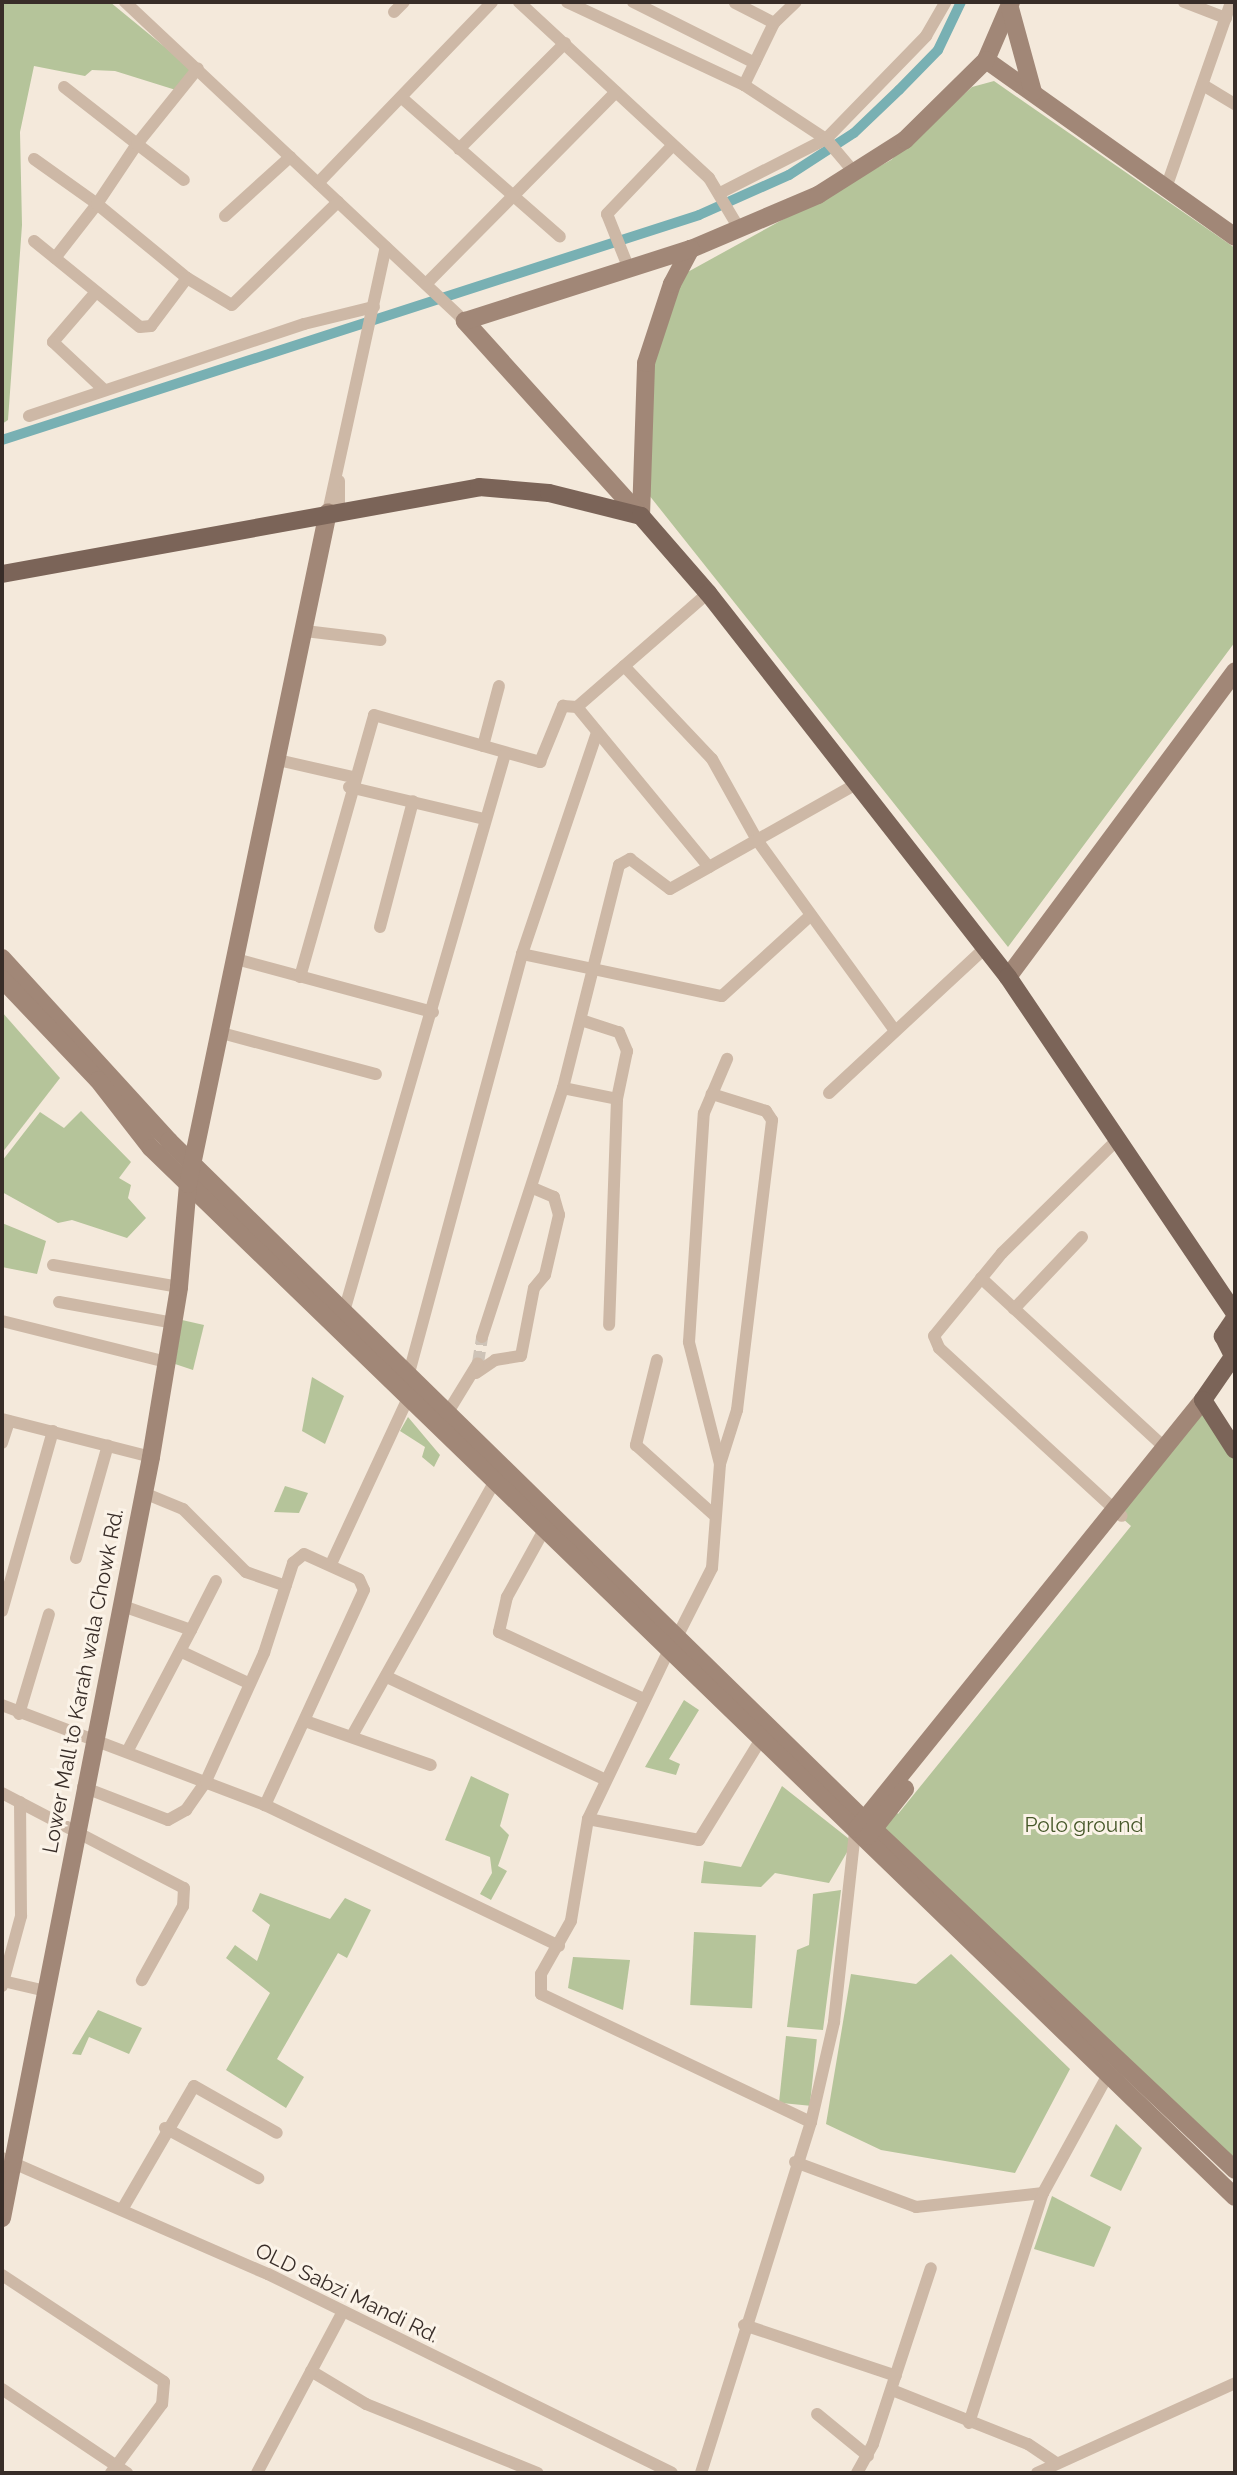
<!DOCTYPE html>
<html>
<head>
<meta charset="utf-8">
<style>
	body { margin:0 }
	#map { position:relative; width:1237px; height:2475px; overflow:hidden; background:#f4e9db; font-family:Raleway,sans-serif }
	div>[style] { position:absolute }
	[style*='--x'] { left:calc(var(--x)*1px); top:calc(var(--y)*1px); width:calc(var(--w)*1px); rotate:calc(var(--a)*1deg) }
	.green>* { inset:0; background:#b5c49a; transform-origin:0 0 }
	.canal>* { height:10px; margin:-5px; padding:0 5px; transform-origin:5px; border-radius:5px; background:#78b0b3 }
	.street-tunnel>* { height:12px; margin-top:-6px; transform-origin:0; background:repeating-linear-gradient(90deg,#cec3b7 0 12px,transparent 0 18px) }
	.street>* { height:12px; margin:-6px; padding:0 6px; transform-origin:6px; border-radius:6px; background:#cdb8a6 }
	.secondary>* { height:18px; margin:-9px; padding:0 9px; transform-origin:9px; border-radius:9px; background:#a18777 }
	.primary>* { height:18px; margin:-9px; padding:0 9px; transform-origin:9px; border-radius:9px; background:#7b6458 }
	span { translate:-50% -50%; white-space:nowrap; text-align:center; line-height:1.15; -webkit-text-stroke:6px #fbf3e8; paint-order:stroke }
	.street-label { font-size:21px; color:#382d28 }
	.park-label { font-size:21px; color:#47582a }
	.frame { position:absolute; inset:0; border:4px solid #382d28; pointer-events:none }
</style>
</head>
<body>
<div id="map">
	<div class="green">
		<i style="clip-path:polygon(2px 2px,110px 2px,194px 71px,179px 91px,115px 71px,92px 70px,85px 76px,34px 66px,20px 132px,22px 225px,8px 420px,2px 424px)"></i>
		<i style="clip-path:polygon(994px 81px,1235px 248px,1235px 642px,1008px 947px,645px 490px,650px 368px,675px 279px,891px 160px,972px 87px)"></i>
		<i style="clip-path:polygon(2px 1012px,60px 1078px,2px 1153px)"></i>
		<i style="clip-path:polygon(81px 1111px,131px 1162px,119px 1178px,131px 1185px,128px 1198px,146px 1218px,127px 1238px,72px 1220px,58px 1223px,2px 1192px,2px 1161px,40px 1112px,64px 1128px)"></i>
		<i style="clip-path:polygon(2px 1223px,46px 1241px,37px 1274px,2px 1267px)"></i>
		<i style="clip-path:polygon(182px 1320px,204px 1325px,193px 1370px,175px 1364px)"></i>
		<i style="clip-path:polygon(312px 1377px,344px 1396px,325px 1444px,302px 1431px)"></i>
		<i style="clip-path:polygon(1198px 1404px,1235px 1457px,1235px 2168px,867px 1834px,892px 1807px,898px 1814px,1131px 1526px,1113px 1510px)"></i>
		<i style="clip-path:polygon(408px 1417px,440px 1455px,434px 1467px,422px 1457px,425px 1447px,400px 1431px)"></i>
		<i style="clip-path:polygon(285px 1486px,308px 1493px,299px 1513px,274px 1512px)"></i>
		<i style="clip-path:polygon(684px 1700px,699px 1710px,669px 1759px,680px 1764px,676px 1775px,645px 1767px)"></i>
		<i style="clip-path:polygon(471px 1776px,509px 1794px,500px 1826px,509px 1835px,498px 1866px,507px 1871px,491px 1900px,480px 1894px,492px 1873px,490px 1857px,445px 1840px)"></i>
		<i style="clip-path:polygon(782px 1786px,853px 1842px,829px 1883px,775px 1873px,761px 1887px,701px 1883px,704px 1861px,741px 1867px)"></i>
		<i style="clip-path:polygon(841px 1890px,823px 2030px,787px 2027px,797px 1950px,809px 1945px,813px 1894px)"></i>
		<i style="clip-path:polygon(260px 1893px,330px 1919px,345px 1898px,371px 1910px,347px 1958px,338px 1953px,277px 2059px,304px 2077px,286px 2108px,226px 2070px,270px 1993px,226px 1958px,235px 1945px,257px 1961px,270px 1925px,252px 1911px)"></i>
		<i style="left:694px;top:1932px;width:62px;height:73px;rotate:3deg"></i>
		<i style="clip-path:polygon(951px 1954px,1070px 2069px,1015px 2173px,881px 2150px,826px 2124px,851px 1974px,916px 1984px)"></i>
		<i style="clip-path:polygon(573px 1957px,630px 1960px,623px 2010px,568px 1988px)"></i>
		<i style="clip-path:polygon(98px 2010px,142px 2028px,129px 2054px,89px 2037px,81px 2055px,72px 2054px)"></i>
		<i style="left:786px;top:2036px;width:31px;height:67px;rotate:6deg"></i>
		<i style="clip-path:polygon(1116px 2124px,1142px 2148px,1121px 2191px,1090px 2176px)"></i>
		<i style="clip-path:polygon(1052px 2196px,1111px 2227px,1094px 2267px,1034px 2249px)"></i>
	</div>
	<div class="canal">
		<i style="--x:2;--y:440;--w:732;--a:-17.89"></i>
		<i style="--x:699;--y:215;--w:98;--a:-24"></i>
		<i style="--x:789;--y:175;--w:77;--a:-32.9"></i>
		<i style="--x:854;--y:133;--w:62;--a:-43.7"></i>
		<i style="--x:899;--y:90;--w:56;--a:-45.7"></i>
		<i style="--x:938;--y:50;--w:53;--a:-64.4"></i>
	</div>
	<div class="street-tunnel">
		<i style="--x:478;--y:1363;--w:26;--a:-81"></i>
	</div>
	<div class="street">
		<i style="--x:125;--y:2;--w:466;--a:43.2"></i>
		<i style="--x:519;--y:2;--w:259;--a:42.8"></i>
		<i style="--x:709;--y:178;--w:61;--a:59.2"></i>
		<i style="--x:567;--y:2;--w:195;--a:25.1"></i>
		<i style="--x:744;--y:85;--w:98;--a:33.4"></i>
		<i style="--x:826;--y:139;--w:43;--a:49.7"></i>
		<i style="--x:633;--y:2;--w:136;--a:26.6"></i>
		<i style="--x:1184;--y:2;--w:45;--a:20.9"></i>
		<i style="--x:735;--y:3;--w:44;--a:27.1"></i>
		<i style="--x:394;--y:12;--w:14;--a:-45"></i>
		<i style="--x:744;--y:85;--w:69;--a:-64.2"></i>
		<i style="--x:774;--y:23;--w:30;--a:-44"></i>
		<i style="--x:1203;--y:85;--w:37;--a:31"></i>
		<i style="--x:64;--y:87;--w:93;--a:38"></i>
		<i style="--x:137;--y:144;--w:97;--a:-51.2"></i>
		<i style="--x:402;--y:98;--w:210;--a:41.3"></i>
		<i style="--x:459;--y:149;--w:150;--a:-45"></i>
		<i style="--x:34;--y:159;--w:77;--a:35.5"></i>
		<i style="--x:97;--y:204;--w:72;--a:-56.3"></i>
		<i style="--x:137;--y:144;--w:59;--a:37.5"></i>
		<i style="--x:318;--y:183;--w:251;--a:-46.1"></i>
		<i style="--x:1166;--y:188;--w:197;--a:-70.7"></i>
		<i style="--x:722;--y:192;--w:117;--a:-27"></i>
		<i style="--x:826;--y:139;--w:144;--a:-45.8"></i>
		<i style="--x:926;--y:36;--w:39;--a:-60"></i>
		<i style="--x:225;--y:216;--w:88;--a:-42.2"></i>
		<i style="--x:34;--y:241;--w:136;--a:39.1"></i>
		<i style="--x:140;--y:327;--w:11;--a:-5"></i>
		<i style="--x:151;--y:326;--w:60;--a:-53.1"></i>
		<i style="--x:55;--y:258;--w:68;--a:-52.1"></i>
		<i style="--x:97;--y:204;--w:117;--a:39.4"></i>
		<i style="--x:187;--y:278;--w:52;--a:31"></i>
		<i style="--x:232;--y:305;--w:148;--a:-44.2"></i>
		<i style="--x:629;--y:269;--w:59;--a:-111.8"></i>
		<i style="--x:607;--y:214;--w:95;--a:-46.3"></i>
		<i style="--x:426;--y:284;--w:270;--a:-45.3"></i>
		<i style="--x:96;--y:292;--w:66;--a:130.7"></i>
		<i style="--x:53;--y:342;--w:69;--a:43.2"></i>
		<i style="--x:29;--y:416;--w:290;--a:-18.5"></i>
		<i style="--x:304;--y:324;--w:72;--a:-13.7"></i>
		<i style="--x:339;--y:481;--w:29;--a:90"></i>
		<i style="--x:328;--y:512;--w:271;--a:-77.7"></i>
		<i style="--x:305;--y:631;--w:76;--a:6.8"></i>
		<i style="--x:624;--y:666;--w:128;--a:46.6"></i>
		<i style="--x:712;--y:759;--w:93;--a:60.9"></i>
		<i style="--x:757;--y:840;--w:232;--a:54.1"></i>
		<i style="--x:577;--y:707;--w:207;--a:50.5"></i>
		<i style="--x:709;--y:867;--w:171;--a:-29.4"></i>
		<i style="--x:483;--y:746;--w:62;--a:-75.1"></i>
		<i style="--x:278;--y:760;--w:76;--a:12.9"></i>
		<i style="--x:349;--y:787;--w:139;--a:13.3"></i>
		<i style="--x:380;--y:927;--w:130;--a:-75.3"></i>
		<i style="--x:522;--y:954;--w:204;--a:11.9"></i>
		<i style="--x:722;--y:996;--w:120;--a:-42.3"></i>
		<i style="--x:236;--y:959;--w:204;--a:15.1"></i>
		<i style="--x:300;--y:977;--w:272;--a:-74.2"></i>
		<i style="--x:374;--y:715;--w:173;--a:15.8"></i>
		<i style="--x:540;--y:762;--w:61;--a:-67.7"></i>
		<i style="--x:563;--y:706;--w:14;--a:4"></i>
		<i style="--x:577;--y:707;--w:174;--a:-41"></i>
		<i style="--x:581;--y:1020;--w:40;--a:18"></i>
		<i style="--x:619;--y:1032;--w:21;--a:67"></i>
		<i style="--x:627;--y:1051;--w:49;--a:101.8"></i>
		<i style="--x:617;--y:1099;--w:226;--a:92"></i>
		<i style="--x:229;--y:1035;--w:152;--a:14.9"></i>
		<i style="--x:563;--y:1088;--w:55;--a:11.5"></i>
		<i style="--x:829;--y:1093;--w:213;--a:-42.9"></i>
		<i style="--x:1116;--y:1141;--w:160;--a:135.5"></i>
		<i style="--x:1002;--y:1253;--w:107;--a:129.3"></i>
		<i style="--x:934;--y:1336;--w:13;--a:67"></i>
		<i style="--x:939;--y:1348;--w:248;--a:42.6"></i>
		<i style="--x:53;--y:1265;--w:128;--a:9.9"></i>
		<i style="--x:981;--y:1278;--w:252;--a:42.7"></i>
		<i style="--x:59;--y:1302;--w:116;--a:10.4"></i>
		<i style="--x:345;--y:1308;--w:577;--a:-73.89"></i>
		<i style="--x:1014;--y:1309;--w:99;--a:-46.6"></i>
		<i style="--x:2;--y:1321;--w:170;--a:14"></i>
		<i style="--x:482;--y:1337;--w:262;--a:-72"></i>
		<i style="--x:563;--y:1088;--w:230;--a:-75.9"></i>
		<i style="--x:619;--y:865;--w:13;--a:-29"></i>
		<i style="--x:630;--y:859;--w:50;--a:36.9"></i>
		<i style="--x:670;--y:889;--w:45;--a:-29.4"></i>
		<i style="--x:657;--y:1360;--w:88;--a:103.9"></i>
		<i style="--x:636;--y:1445;--w:105;--a:41.9"></i>
		<i style="--x:409;--y:1373;--w:434;--a:-74.9"></i>
		<i style="--x:522;--y:954;--w:233;--a:-71.3"></i>
		<i style="--x:476;--y:1373;--w:23;--a:-34"></i>
		<i style="--x:495;--y:1360;--w:26;--a:-9"></i>
		<i style="--x:521;--y:1356;--w:69;--a:-79.2"></i>
		<i style="--x:534;--y:1288;--w:17;--a:-50"></i>
		<i style="--x:545;--y:1275;--w:62;--a:-76.9"></i>
		<i style="--x:559;--y:1215;--w:19;--a:-106"></i>
		<i style="--x:554;--y:1197;--w:23;--a:-157"></i>
		<i style="--x:448;--y:1412;--w:57;--a:-58.5"></i>
		<i style="--x:2;--y:1419;--w:154;--a:14.3"></i>
		<i style="--x:2;--y:1443;--w:23;--a:-72"></i>
		<i style="--x:720;--y:1464;--w:126;--a:-104.3"></i>
		<i style="--x:689;--y:1342;--w:229;--a:-86.3"></i>
		<i style="--x:704;--y:1113;--w:59;--a:-66.9"></i>
		<i style="--x:144;--y:1493;--w:42;--a:22.3"></i>
		<i style="--x:183;--y:1509;--w:89;--a:45"></i>
		<i style="--x:246;--y:1572;--w:42;--a:19.3"></i>
		<i style="--x:544;--y:1530;--w:77;--a:118.9"></i>
		<i style="--x:507;--y:1597;--w:36;--a:103"></i>
		<i style="--x:499;--y:1632;--w:160;--a:24.8"></i>
		<i style="--x:76;--y:1558;--w:117;--a:-74.2"></i>
		<i style="--x:331;--y:1564;--w:183;--a:-65.1"></i>
		<i style="--x:120;--y:1605;--w:75;--a:19.4"></i>
		<i style="--x:191;--y:1630;--w:55;--a:-63"></i>
		<i style="--x:2;--y:1611;--w:187;--a:-74.2"></i>
		<i style="--x:677;--y:1637;--w:77;--a:-63.1"></i>
		<i style="--x:712;--y:1568;--w:104;--a:-85.6"></i>
		<i style="--x:720;--y:1464;--w:57;--a:-72.5"></i>
		<i style="--x:737;--y:1410;--w:292;--a:-83.1"></i>
		<i style="--x:772;--y:1120;--w:11;--a:-124"></i>
		<i style="--x:766;--y:1111;--w:57;--a:-162.5"></i>
		<i style="--x:182;--y:1652;--w:71;--a:25.1"></i>
		<i style="--x:668;--y:1652;--w:185;--a:115.6"></i>
		<i style="--x:588;--y:1819;--w:113;--a:10.7"></i>
		<i style="--x:699;--y:1840;--w:116;--a:-58.4"></i>
		<i style="--x:387;--y:1677;--w:240;--a:25.2"></i>
		<i style="--x:2;--y:1705;--w:281;--a:20.8"></i>
		<i style="--x:265;--y:1805;--w:326;--a:25.6"></i>
		<i style="--x:19;--y:1714;--w:104;--a:-73.3"></i>
		<i style="--x:308;--y:1722;--w:130;--a:19.3"></i>
		<i style="--x:353;--y:1734;--w:290;--a:-60.7"></i>
		<i style="--x:128;--y:1750;--w:136;--a:-62.3"></i>
		<i style="--x:83;--y:1787;--w:91;--a:21.2"></i>
		<i style="--x:168;--y:1820;--w:21;--a:-29"></i>
		<i style="--x:186;--y:1810;--w:35;--a:-55"></i>
		<i style="--x:206;--y:1781;--w:141;--a:-65.6"></i>
		<i style="--x:264;--y:1653;--w:95;--a:-72.1"></i>
		<i style="--x:293;--y:1563;--w:14;--a:-39"></i>
		<i style="--x:304;--y:1554;--w:60;--a:24.4"></i>
		<i style="--x:359;--y:1579;--w:12;--a:66"></i>
		<i style="--x:364;--y:1590;--w:237;--a:114.7"></i>
		<i style="--x:2;--y:1793;--w:205;--a:27.6"></i>
		<i style="--x:184;--y:1888;--w:18;--a:93"></i>
		<i style="--x:183;--y:1906;--w:85;--a:119"></i>
		<i style="--x:588;--y:1819;--w:103;--a:99.5"></i>
		<i style="--x:571;--y:1921;--w:61;--a:119.5"></i>
		<i style="--x:541;--y:1974;--w:20;--a:90"></i>
		<i style="--x:541;--y:1994;--w:299;--a:25.4"></i>
		<i style="--x:811;--y:2122;--w:368;--a:107.4"></i>
		<i style="--x:3;--y:1981;--w:44;--a:13.1"></i>
		<i style="--x:2;--y:1986;--w:73;--a:-74.8"></i>
		<i style="--x:21;--y:1916;--w:114;--a:-90.5"></i>
		<i style="--x:811;--y:2122;--w:103;--a:-77"></i>
		<i style="--x:834;--y:2022;--w:191;--a:-83.7"></i>
		<i style="--x:165;--y:2128;--w:106;--a:28.3"></i>
		<i style="--x:2;--y:2158;--w:290;--a:23.6"></i>
		<i style="--x:268;--y:2274;--w:450;--a:26.2"></i>
		<i style="--x:795;--y:2162;--w:129;--a:20.4"></i>
		<i style="--x:916;--y:2207;--w:128;--a:-6.3"></i>
		<i style="--x:123;--y:2208;--w:141;--a:-59.8"></i>
		<i style="--x:194;--y:2086;--w:95;--a:29.5"></i>
		<i style="--x:2;--y:2275;--w:194;--a:33.4"></i>
		<i style="--x:164;--y:2382;--w:22;--a:95"></i>
		<i style="--x:162;--y:2404;--w:86;--a:126.5"></i>
		<i style="--x:744;--y:2325;--w:160;--a:18.5"></i>
		<i style="--x:311;--y:2371;--w:64;--a:31"></i>
		<i style="--x:366;--y:2404;--w:185;--a:21.9"></i>
		<i style="--x:2;--y:2389;--w:151;--a:33.9"></i>
		<i style="--x:892;--y:2390;--w:146;--a:21.7"></i>
		<i style="--x:1028;--y:2444;--w:34;--a:34"></i>
		<i style="--x:817;--y:2414;--w:66;--a:39.5"></i>
		<i style="--x:969;--y:2423;--w:242;--a:-72.2"></i>
		<i style="--x:1043;--y:2193;--w:137;--a:-61.2"></i>
		<i style="--x:257;--y:2473;--w:179;--a:-62"></i>
		<i style="--x:857;--y:2473;--w:33;--a:-61"></i>
		<i style="--x:873;--y:2444;--w:185;--a:-71.8"></i>
		<i style="--x:1037;--y:2473;--w:217;--a:-24.4"></i>
	</div>
	<div class="secondary">
		<i style="--x:1011;--y:2;--w:63;--a:113.3"></i>
		<i style="--x:986;--y:60;--w:305;--a:35.4"></i>
		<i style="--x:1010;--y:8;--w:87;--a:74.7"></i>
		<i style="--x:641;--y:516;--w:153;--a:-88.1"></i>
		<i style="--x:646;--y:363;--w:83;--a:-71.8"></i>
		<i style="--x:672;--y:284;--w:40;--a:-62"></i>
		<i style="--x:691;--y:249;--w:138;--a:-23"></i>
		<i style="--x:818;--y:195;--w:103;--a:-32.3"></i>
		<i style="--x:905;--y:140;--w:114;--a:-44.6"></i>
		<i style="--x:641;--y:516;--w:263;--a:-132.1"></i>
		<i style="--x:465;--y:321;--w:237;--a:-17.7"></i>
		<i style="--x:2;--y:958;--w:248;--a:47.6"></i>
		<i style="--x:169;--y:1141;--w:972;--a:44.33"></i>
		<i style="--x:864;--y:1820;--w:510;--a:43.33"></i>
		<i style="--x:1008;--y:977;--w:381;--a:-53.4"></i>
		<i style="--x:2;--y:979;--w:139;--a:46.5"></i>
		<i style="--x:98;--y:1080;--w:86;--a:52.1"></i>
		<i style="--x:151;--y:1148;--w:1508;--a:44.06"></i>
		<i style="--x:857;--y:1829;--w:551;--a:-51.11"></i>
		<i style="--x:868;--y:1836;--w:60;--a:-51.8"></i>
		<i style="--x:2;--y:2218;--w:775;--a:-78.92"></i>
		<i style="--x:151;--y:1457;--w:172;--a:-80.6"></i>
		<i style="--x:179;--y:1287;--w:103;--a:-85"></i>
		<i style="--x:188;--y:1184;--w:686;--a:-78.23"></i>
	</div>
	<div class="primary">
		<i style="--x:2;--y:574;--w:485;--a:-10.3"></i>
		<i style="--x:479;--y:487;--w:70;--a:4.9"></i>
		<i style="--x:549;--y:493;--w:95;--a:14"></i>
		<i style="--x:641;--y:516;--w:102;--a:49"></i>
		<i style="--x:708;--y:593;--w:487;--a:52"></i>
		<i style="--x:1008;--y:977;--w:406;--a:56"></i>
		<i style="--x:1235;--y:1318;--w:22;--a:124"></i>
		<i style="--x:1223;--y:1336;--w:27;--a:63"></i>
		<i style="--x:1232;--y:1358;--w:51;--a:124.6"></i>
		<i style="--x:1203;--y:1400;--w:59;--a:57.4"></i>
	</div>
	<div class="street-label">
		<span style="left:83px;top:1681px;rotate:-79deg">Lower Mall to Karah wala Chowk Rd.</span>
		<span style="left:347px;top:2293px;rotate:26deg">OLD Sabzi Mandi Rd.</span>
	</div>
	<div class="park-label">
		<span style="left:1084px;top:1825px">Polo ground</span>
	</div>
	<div class="frame"></div>
</div>
</body>
</html>
